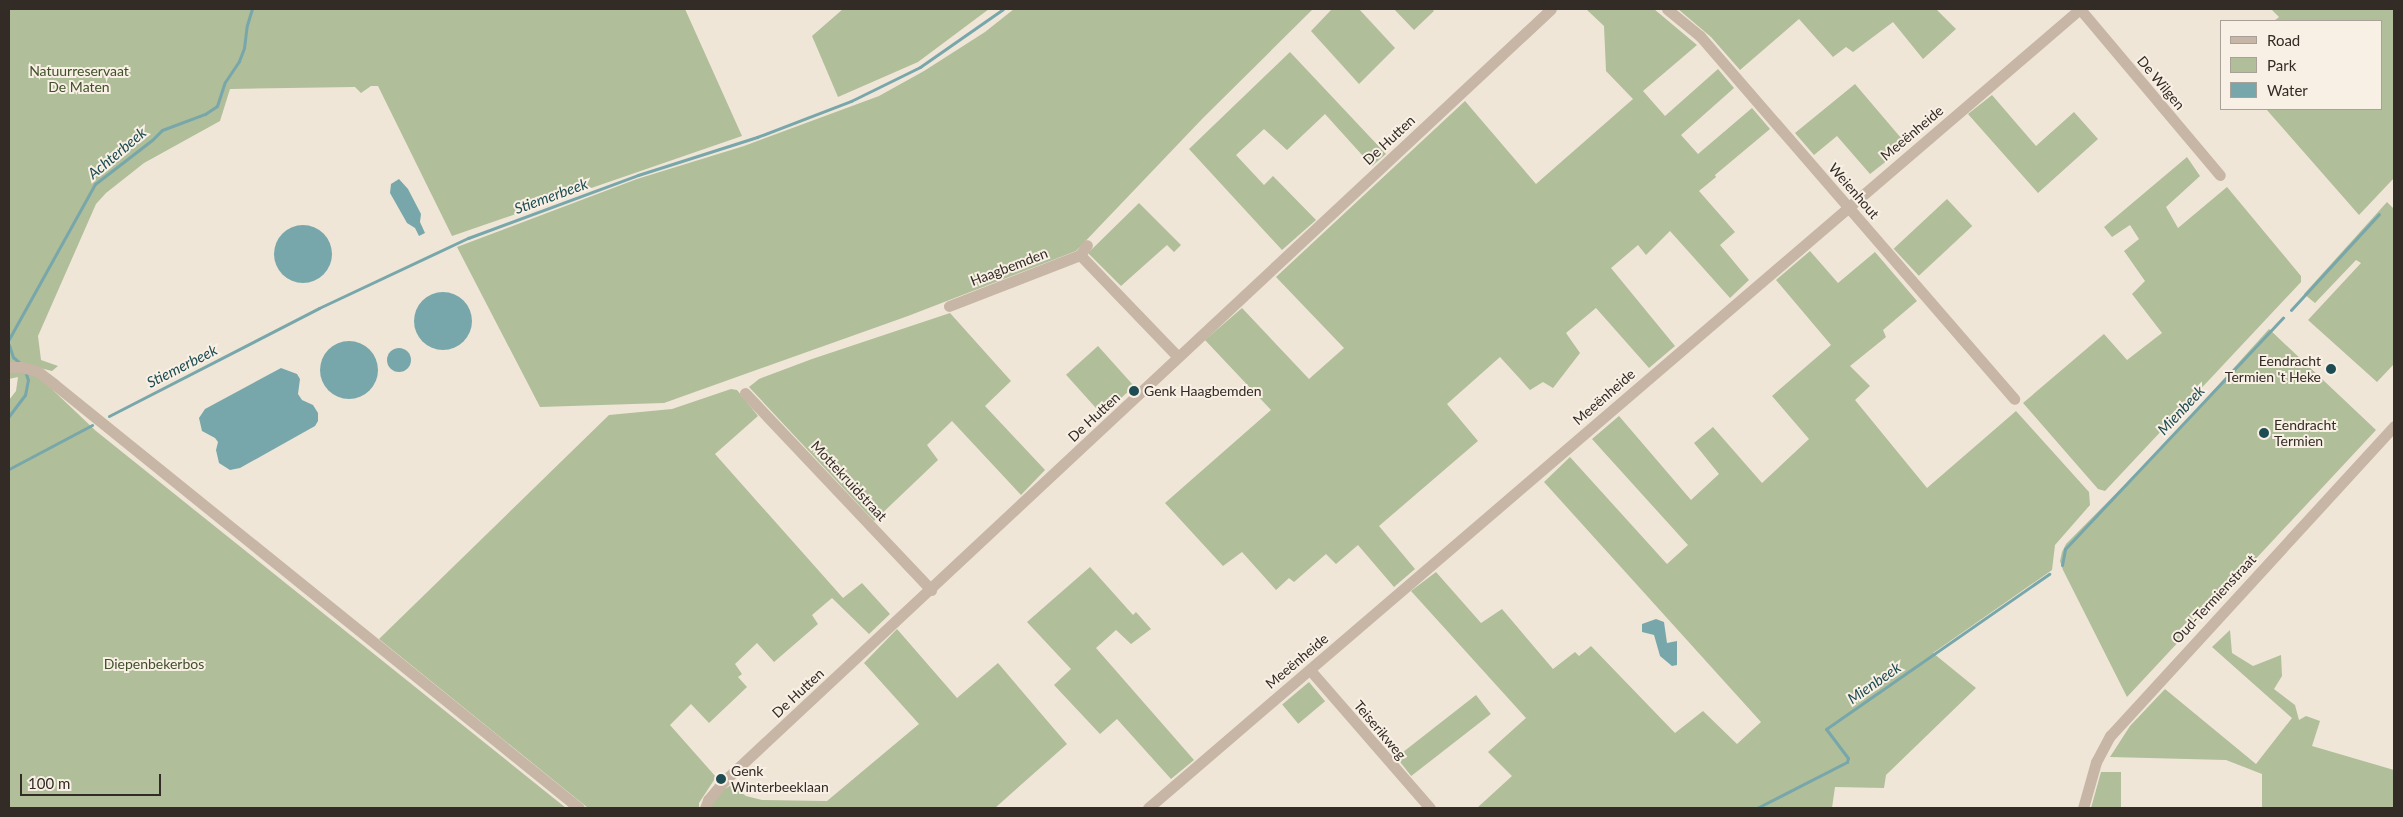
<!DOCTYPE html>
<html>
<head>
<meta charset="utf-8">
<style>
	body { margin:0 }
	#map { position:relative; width:2403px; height:817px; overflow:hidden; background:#f0e6d8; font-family:Lato,sans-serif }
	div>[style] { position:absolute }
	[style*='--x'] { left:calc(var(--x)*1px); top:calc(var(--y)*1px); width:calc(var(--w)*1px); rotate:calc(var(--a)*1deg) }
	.green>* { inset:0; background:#b0be99; transform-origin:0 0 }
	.water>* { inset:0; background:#78a7ab }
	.round { border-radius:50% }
	.stream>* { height:3px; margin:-1.5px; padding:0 1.5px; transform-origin:1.5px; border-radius:1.5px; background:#78a7ab }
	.minor>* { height:11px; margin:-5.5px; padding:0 5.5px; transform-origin:5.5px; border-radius:5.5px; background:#c7b6a5 }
	.dots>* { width:14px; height:14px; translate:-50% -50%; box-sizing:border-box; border:2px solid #f8f0e4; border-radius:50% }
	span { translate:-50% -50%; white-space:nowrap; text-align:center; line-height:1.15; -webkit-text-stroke:4px #f8f0e4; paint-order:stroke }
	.park-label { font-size:14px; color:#41502b }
	.street-label { font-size:14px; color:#332b26 }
	.poi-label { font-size:14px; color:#332b26 }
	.right { translate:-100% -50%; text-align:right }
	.left { translate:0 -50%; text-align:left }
	.water-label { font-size:15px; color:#1d4c52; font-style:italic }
	.frame { position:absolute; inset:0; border:10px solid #332b26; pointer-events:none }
	.legend { position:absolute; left:2220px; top:20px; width:162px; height:90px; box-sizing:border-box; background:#f8f0e4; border:1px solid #a9a198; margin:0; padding:6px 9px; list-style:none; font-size:15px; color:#332b26 }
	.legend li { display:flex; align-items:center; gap:10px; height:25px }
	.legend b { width:25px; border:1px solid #a9a198 }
	.scale { position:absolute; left:20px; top:774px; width:141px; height:22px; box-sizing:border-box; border:2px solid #332b26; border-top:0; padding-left:6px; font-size:15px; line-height:18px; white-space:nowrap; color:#332b26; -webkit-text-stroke:4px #f8f0e4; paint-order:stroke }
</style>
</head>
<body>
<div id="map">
	<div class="green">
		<i style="clip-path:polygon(9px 9px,685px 9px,742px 136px,452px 236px,378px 86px,371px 86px,361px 93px,355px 87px,230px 89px,220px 121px,144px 163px,106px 193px,96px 204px,38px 336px,41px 360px,58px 366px,52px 371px,40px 368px,37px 375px,96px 431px,566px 808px,9px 808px,9px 400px,16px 391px,18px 377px,9px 379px)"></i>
		<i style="clip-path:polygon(843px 9px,989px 9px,918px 62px,838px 97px,812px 36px)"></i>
		<i style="clip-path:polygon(1014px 9px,1313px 9px,1203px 118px,1076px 251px,908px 316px,664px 403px,540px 407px,457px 247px,637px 179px,744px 146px,879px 96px,924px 71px,985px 32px)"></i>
		<i style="clip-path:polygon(1332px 9px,1359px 9px,1395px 48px,1359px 84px,1311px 31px)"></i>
		<i style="clip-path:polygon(1394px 9px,1432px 9px,1434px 11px,1414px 30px)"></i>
		<i style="clip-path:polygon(1586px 9px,1654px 9px,1697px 45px,1643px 91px,1665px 116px,1718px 69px,1734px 88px,1681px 135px,1698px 154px,1752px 108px,1770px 129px,1715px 175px,1716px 177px,1699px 191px,1735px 232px,1720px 245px,1749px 280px,1730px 298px,1670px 231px,1646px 255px,1638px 245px,1611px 268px,1675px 346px,1649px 368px,1596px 308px,1566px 333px,1580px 353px,1553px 388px,1543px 382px,1530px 390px,1500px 357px,1447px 404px,1478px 441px,1379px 526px,1415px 569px,1394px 587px,1358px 545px,1336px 564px,1326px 554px,1294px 582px,1289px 578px,1276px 590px,1242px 552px,1223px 566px,1165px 503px,1271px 410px,1205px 340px,1242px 308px,1309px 379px,1344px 348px,1276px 277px,1465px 101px,1536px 184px,1633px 99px,1606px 71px,1604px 26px)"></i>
		<i style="clip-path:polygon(1678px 9px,1936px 9px,1956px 29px,1923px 59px,1893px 22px,1853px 52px,1846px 47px,1833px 57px,1799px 19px,1740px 70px,1711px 37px)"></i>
		<i style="clip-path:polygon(2271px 9px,2394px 9px,2394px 178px,2359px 215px,2266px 109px,2382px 109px,2382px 21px,2274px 21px,2279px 17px)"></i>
		<i style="clip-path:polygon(1290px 52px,1386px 154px,1372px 166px,1325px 114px,1287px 150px,1264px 129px,1236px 155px,1264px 185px,1273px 176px,1316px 220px,1282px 250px,1189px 149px)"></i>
		<i style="clip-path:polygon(1855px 84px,1907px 145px,1870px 174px,1837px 136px,1814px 155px,1795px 133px)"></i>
		<i style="clip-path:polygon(1992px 95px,2036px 146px,2074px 112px,2098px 139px,2038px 193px,1968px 114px)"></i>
		<i style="clip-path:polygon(2187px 157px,2200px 176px,2166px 207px,2178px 228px,2227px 187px,2301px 276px,2301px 282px,2105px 491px,2098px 489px,2023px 403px,2104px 334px,2127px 360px,2162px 333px,2132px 294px,2145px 281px,2124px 251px,2139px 239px,2130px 225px,2112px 237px,2104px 227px)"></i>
		<i style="left:1947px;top:199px;width:37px;height:73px;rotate:47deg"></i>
		<i style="clip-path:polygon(2387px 202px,2394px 209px,2394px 364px,2377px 382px,2308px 320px,2361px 263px,2356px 260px,2315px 303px,2304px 294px)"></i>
		<i style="clip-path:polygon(1139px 203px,1181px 245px,1174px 252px,1167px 245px,1121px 286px,1088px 253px)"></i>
		<i style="clip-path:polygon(1810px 251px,1838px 283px,1875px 252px,1917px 301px,1883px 330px,1886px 337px,1850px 366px,1870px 386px,1855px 400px,1927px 488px,2016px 411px,2089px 492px,2090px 505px,2055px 545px,2052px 570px,1933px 653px,1976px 688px,1886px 775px,1884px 788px,1835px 787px,1832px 808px,1477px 808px,1512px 776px,1488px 752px,1526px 718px,1411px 591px,1436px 572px,1481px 623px,1502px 609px,1553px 669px,1575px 652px,1579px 656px,1591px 646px,1675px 733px,1703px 711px,1737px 744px,1761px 722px,1544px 482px,1570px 457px,1667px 564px,1688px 545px,1592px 439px,1619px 416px,1691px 500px,1719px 474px,1694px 443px,1713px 427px,1762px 483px,1809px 439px,1772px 396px,1831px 345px,1776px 280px)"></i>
		<i style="clip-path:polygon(950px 313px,1011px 381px,985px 406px,1045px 470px,1021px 495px,952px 421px,927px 445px,938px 460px,874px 521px,749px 387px,759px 379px,812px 359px)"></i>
		<i style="clip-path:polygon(2269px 329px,2376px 430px,2127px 697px,2063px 570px,2060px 561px,2062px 552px,2066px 544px,2163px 446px)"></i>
		<i style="left:1098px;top:346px;width:54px;height:43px;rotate:48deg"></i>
		<i style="clip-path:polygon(731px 389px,737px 390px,758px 416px,715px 454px,843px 598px,862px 583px,890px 614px,869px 634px,832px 598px,812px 615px,818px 624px,774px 662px,757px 643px,735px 664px,742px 674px,738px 677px,747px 687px,709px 723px,691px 704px,670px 725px,716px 777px,699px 803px,699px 808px,588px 808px,379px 639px,609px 415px,672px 409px)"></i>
		<i style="clip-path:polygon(1090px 567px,1133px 615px,1136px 612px,1151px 629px,1131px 644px,1116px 630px,1096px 648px,1194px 760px,1171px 779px,1117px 719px,1100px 734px,1054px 685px,1071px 669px,1027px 622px)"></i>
		<i style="clip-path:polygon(897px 629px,957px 698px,998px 663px,1067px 744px,995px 808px,710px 808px,716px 795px,731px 785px,746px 796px,762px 800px,827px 801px,919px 724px,864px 663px)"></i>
		<i style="clip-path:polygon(2230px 630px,2232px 653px,2253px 666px,2281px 655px,2282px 676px,2274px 689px,2295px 705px,2299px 720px,2306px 716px,2320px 721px,2312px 746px,2394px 770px,2394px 808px,2262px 808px,2262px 774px,2226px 760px,2110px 757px,2130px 726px,2165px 689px,2256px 764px,2292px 718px,2212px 647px)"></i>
		<i style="left:1309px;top:682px;width:25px;height:35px;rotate:50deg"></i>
		<i style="left:1476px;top:695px;width:24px;height:101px;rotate:52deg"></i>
		<i style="clip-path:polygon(2101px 772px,2121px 772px,2121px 808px,2091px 808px)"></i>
	</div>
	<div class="water">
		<i style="clip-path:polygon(399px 179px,408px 189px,421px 214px,420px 222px,425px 233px,419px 236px,415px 228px,407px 223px,390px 193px,391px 184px)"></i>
		<i class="round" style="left:274px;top:225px;width:58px;height:58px"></i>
		<i class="round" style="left:414px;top:292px;width:58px;height:58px"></i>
		<i class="round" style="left:320px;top:341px;width:58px;height:58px"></i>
		<i class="round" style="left:387px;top:348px;width:24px;height:24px"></i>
		<i style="clip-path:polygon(281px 368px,297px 374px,300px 379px,298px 394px,302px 400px,313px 405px,318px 413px,318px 421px,315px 426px,240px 468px,230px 470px,219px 463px,216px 450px,218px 442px,215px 438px,202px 431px,199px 418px,205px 409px)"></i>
		<i style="clip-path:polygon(1656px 619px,1664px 622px,1667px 643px,1677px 641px,1677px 665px,1672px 666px,1660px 656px,1654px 635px,1642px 632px,1642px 624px)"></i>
	</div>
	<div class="stream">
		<i style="--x:2291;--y:310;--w:130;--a:-47.5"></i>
		<i style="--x:9;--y:339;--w:177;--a:-61"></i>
		<i style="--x:95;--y:184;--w:72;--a:-37.7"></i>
		<i style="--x:152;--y:140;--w:14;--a:-45"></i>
		<i style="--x:162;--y:130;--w:46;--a:-20.4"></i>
		<i style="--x:205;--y:114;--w:14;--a:-34"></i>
		<i style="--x:217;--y:106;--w:25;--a:-72"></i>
		<i style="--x:225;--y:82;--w:25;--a:-56"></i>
		<i style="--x:239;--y:61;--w:14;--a:-69"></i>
		<i style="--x:244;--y:48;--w:23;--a:-83"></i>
		<i style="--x:247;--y:25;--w:17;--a:-73"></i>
		<i style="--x:9;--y:345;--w:13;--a:72"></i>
		<i style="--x:13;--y:357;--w:9;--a:41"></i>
		<i style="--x:9;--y:416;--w:26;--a:-53"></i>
		<i style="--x:25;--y:395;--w:15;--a:-79"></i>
		<i style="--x:28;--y:380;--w:9;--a:-108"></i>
		<i style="--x:109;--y:416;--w:236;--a:-27.2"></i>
		<i style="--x:319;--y:308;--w:165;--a:-25.2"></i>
		<i style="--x:468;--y:238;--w:181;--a:-20.3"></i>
		<i style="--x:638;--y:175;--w:125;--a:-17.7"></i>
		<i style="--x:757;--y:137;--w:101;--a:-21"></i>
		<i style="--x:851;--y:101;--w:77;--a:-26.2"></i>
		<i style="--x:920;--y:67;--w:101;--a:-34.9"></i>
		<i style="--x:9;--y:469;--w:94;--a:-27.9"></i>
		<i style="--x:2062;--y:565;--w:16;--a:-79"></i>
		<i style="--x:2065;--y:549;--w:318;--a:-46.7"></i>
		<i style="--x:1757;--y:808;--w:101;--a:-27.1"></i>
		<i style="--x:1847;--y:762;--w:4;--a:-76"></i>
		<i style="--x:1848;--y:758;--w:36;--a:-127"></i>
		<i style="--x:1826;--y:729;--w:272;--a:-34.8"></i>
	</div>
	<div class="minor">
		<i style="--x:1667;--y:9;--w:43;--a:39.3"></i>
		<i style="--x:1700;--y:36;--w:480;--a:49.1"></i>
		<i style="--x:2080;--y:9;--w:217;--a:49.9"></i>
		<i style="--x:1080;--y:255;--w:141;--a:46.1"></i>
		<i style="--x:949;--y:306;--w:141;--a:-21.3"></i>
		<i style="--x:1080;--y:255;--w:12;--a:-55"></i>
		<i style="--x:9;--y:367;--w:12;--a:0"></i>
		<i style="--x:21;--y:367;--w:16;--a:14"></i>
		<i style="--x:37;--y:371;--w:21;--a:37"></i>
		<i style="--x:54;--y:384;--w:675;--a:38.93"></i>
		<i style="--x:745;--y:393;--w:271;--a:46.6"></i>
		<i style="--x:1310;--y:670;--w:183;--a:49"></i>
		<i style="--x:705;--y:808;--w:9;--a:-69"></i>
		<i style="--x:708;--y:800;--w:25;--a:-50"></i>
		<i style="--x:724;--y:781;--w:1131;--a:-43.03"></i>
		<i style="--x:1148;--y:808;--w:1228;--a:-40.61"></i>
		<i style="--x:2083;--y:808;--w:48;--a:-74.2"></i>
		<i style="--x:2096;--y:762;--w:30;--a:-62"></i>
		<i style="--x:2110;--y:736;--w:420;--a:-47.5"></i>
	</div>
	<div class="dots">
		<i style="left:2331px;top:369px;background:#1d4c52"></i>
		<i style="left:1134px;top:391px;background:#1d4c52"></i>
		<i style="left:2264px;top:433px;background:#1d4c52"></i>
		<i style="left:721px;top:779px;background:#1d4c52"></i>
	</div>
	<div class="park-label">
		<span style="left:79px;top:79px">Natuurreservaat<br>De Maten</span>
		<span style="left:154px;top:664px">Diepenbekerbos</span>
	</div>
	<div class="street-label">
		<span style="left:2161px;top:83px;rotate:50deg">De Wilgen</span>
		<span style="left:1912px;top:133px;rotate:-40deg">Meeënheide</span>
		<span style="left:1389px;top:140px;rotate:-43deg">De Hutten</span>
		<span style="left:1854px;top:191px;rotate:49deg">Weienhout</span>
		<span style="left:1009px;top:267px;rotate:-21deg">Haagbemden</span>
		<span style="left:1604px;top:397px;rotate:-41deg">Meeënheide</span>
		<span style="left:1094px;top:417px;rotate:-43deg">De Hutten</span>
		<span style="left:849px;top:481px;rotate:47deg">Mottekruidstraat</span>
		<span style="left:2214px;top:599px;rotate:-47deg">Oud-Termienstraat</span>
		<span style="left:1297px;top:661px;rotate:-40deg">Meeënheide</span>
		<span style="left:798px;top:693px;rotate:-43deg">De Hutten</span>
		<span style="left:1380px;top:730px;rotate:50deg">Teiserikweg</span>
	</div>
	<div class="poi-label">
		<span class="right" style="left:2321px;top:369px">Eendracht<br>Termien 't Heke</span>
		<span class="left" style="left:1144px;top:391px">Genk Haagbemden</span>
		<span class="left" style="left:2274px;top:433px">Eendracht<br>Termien</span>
		<span class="left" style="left:731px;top:779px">Genk<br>Winterbeeklaan</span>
	</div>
	<div class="water-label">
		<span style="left:117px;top:153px;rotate:-40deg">Achterbeek</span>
		<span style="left:551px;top:196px;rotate:-20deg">Stiemerbeek</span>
		<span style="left:182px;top:366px;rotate:-27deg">Stiemerbeek</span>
		<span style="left:2181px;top:410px;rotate:-47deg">Mienbeek</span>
		<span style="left:1874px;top:683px;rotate:-35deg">Mienbeek</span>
	</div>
	<div class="frame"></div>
	<ul class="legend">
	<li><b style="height:6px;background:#c7b6a5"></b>Road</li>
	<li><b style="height:14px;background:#b0be99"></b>Park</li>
	<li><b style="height:14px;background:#78a7ab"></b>Water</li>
	</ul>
	<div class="scale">100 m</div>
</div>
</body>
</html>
